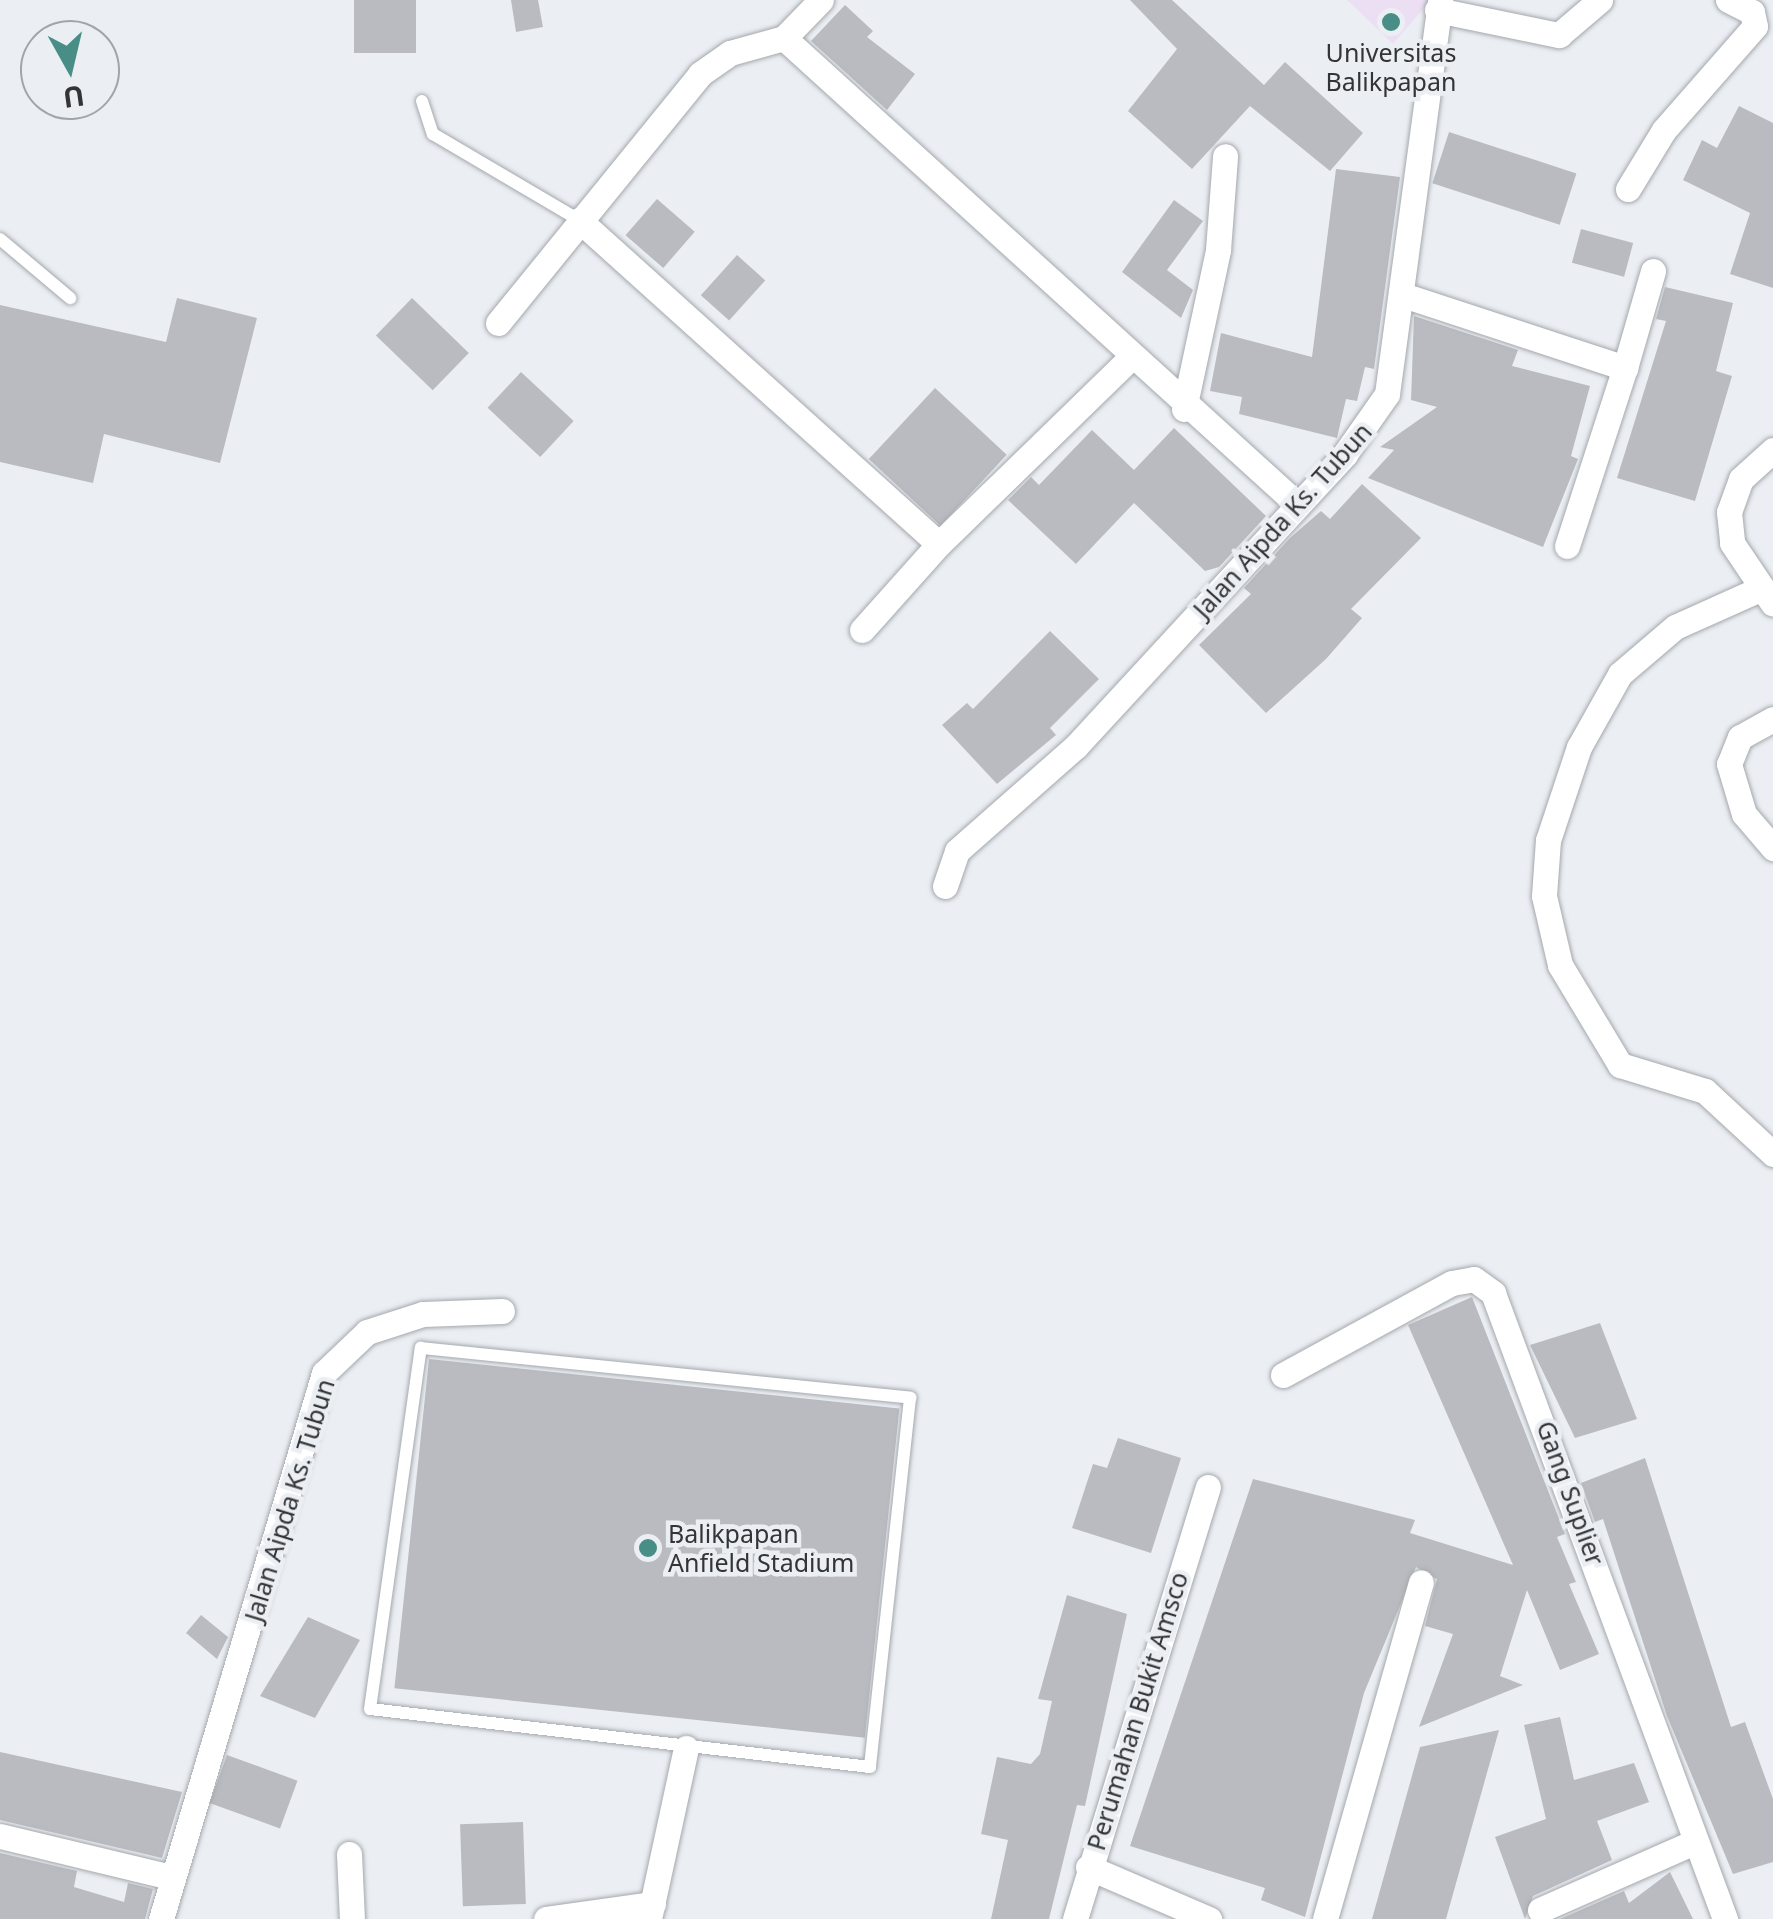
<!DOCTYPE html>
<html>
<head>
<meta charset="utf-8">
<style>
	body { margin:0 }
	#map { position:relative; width:1773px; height:1919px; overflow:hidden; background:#ebeff4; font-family:"Noto Sans",sans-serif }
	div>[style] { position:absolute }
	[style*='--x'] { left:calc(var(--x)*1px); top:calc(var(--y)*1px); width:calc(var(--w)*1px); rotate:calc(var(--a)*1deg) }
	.education>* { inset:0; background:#ecdff4 }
	.building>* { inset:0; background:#babbc0; transform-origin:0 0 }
	.roads { filter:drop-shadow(0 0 2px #a4a8ac) drop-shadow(0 0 2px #a4a8ac) }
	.service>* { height:12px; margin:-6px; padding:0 6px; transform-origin:6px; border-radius:6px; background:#fff }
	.minor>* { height:25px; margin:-12.5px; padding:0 12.5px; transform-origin:12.5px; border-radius:12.5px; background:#fff }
	.dots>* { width:28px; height:28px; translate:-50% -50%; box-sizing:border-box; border:5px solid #ebeff4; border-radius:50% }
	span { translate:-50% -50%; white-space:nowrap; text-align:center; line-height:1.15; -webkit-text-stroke:9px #ebeff4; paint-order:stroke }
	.poi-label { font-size:25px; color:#323435 }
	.left { translate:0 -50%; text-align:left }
	.street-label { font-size:25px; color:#323435 }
	.north { position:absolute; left:20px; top:20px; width:100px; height:100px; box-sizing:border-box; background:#ebeff4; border:2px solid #a1a4a8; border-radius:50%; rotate:172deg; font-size:28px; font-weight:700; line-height:40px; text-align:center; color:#323435 }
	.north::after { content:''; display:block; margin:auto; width:35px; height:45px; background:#488e86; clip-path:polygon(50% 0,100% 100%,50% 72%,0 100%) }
</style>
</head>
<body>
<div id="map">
	<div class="education">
		<i style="clip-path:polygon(1347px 0,1431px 0,1393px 44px)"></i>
	</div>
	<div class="building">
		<i style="left:354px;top:0;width:62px;height:53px"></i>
		<i style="clip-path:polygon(511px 0,538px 0,543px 27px,516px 32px)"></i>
		<i style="clip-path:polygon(1130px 0,1172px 0,1264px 85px,1285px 62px,1363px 133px,1330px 171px,1250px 106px,1192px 169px,1128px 111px,1177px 49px)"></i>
		<i style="clip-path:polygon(845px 5px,873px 31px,867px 37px,915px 74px,887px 110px,811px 41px)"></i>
		<i style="clip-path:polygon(1739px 106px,1773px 123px,1773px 288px,1730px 274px,1750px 213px,1683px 180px,1702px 140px,1717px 148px)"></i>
		<i style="left:1449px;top:132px;width:134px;height:54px;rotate:18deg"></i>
		<i style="clip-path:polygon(1336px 169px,1400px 177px,1374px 369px,1365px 367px,1357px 401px,1346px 399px,1337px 438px,1239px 414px,1242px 397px,1210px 391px,1221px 333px,1312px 357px)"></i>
		<i style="left:657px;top:199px;width:50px;height:48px;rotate:41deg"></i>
		<i style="clip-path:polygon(1174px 200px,1203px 221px,1167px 270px,1193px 290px,1181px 318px,1122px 272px)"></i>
		<i style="left:1581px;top:229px;width:54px;height:35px;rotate:15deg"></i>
		<i style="left:737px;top:255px;width:38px;height:54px;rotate:42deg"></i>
		<i style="clip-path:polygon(1665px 287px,1733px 303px,1716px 371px,1732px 376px,1695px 501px,1617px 478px,1666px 321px,1656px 319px)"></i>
		<i style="clip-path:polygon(177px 298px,257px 318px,220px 463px,104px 434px,93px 483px,0 462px,0 305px,166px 342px)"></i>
		<i style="left:412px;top:298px;width:79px;height:52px;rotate:44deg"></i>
		<i style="clip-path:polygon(1414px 316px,1518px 350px,1512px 366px,1590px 386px,1571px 456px,1578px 459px,1543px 547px,1368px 478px,1394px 450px,1380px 447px,1437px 407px,1411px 400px)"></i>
		<i style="left:521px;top:372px;width:72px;height:49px;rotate:43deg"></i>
		<i style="left:935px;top:388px;width:98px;height:97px;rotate:43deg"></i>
		<i style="clip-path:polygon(1174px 428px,1266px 516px,1219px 567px,1205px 571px,1134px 503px,1076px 564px,1008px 500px,1031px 477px,1039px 485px,1092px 430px,1134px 470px)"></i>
		<i style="clip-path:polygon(1362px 484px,1421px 538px,1351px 609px,1362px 618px,1326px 659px,1266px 713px,1199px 645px,1251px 594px,1244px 588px,1290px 538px,1321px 511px,1330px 519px)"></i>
		<i style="clip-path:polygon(1050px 631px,1099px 679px,1050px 728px,1056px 735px,997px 784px,942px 725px,967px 703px,973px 709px)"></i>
		<i style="clip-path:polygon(1472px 1297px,1565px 1534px,1557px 1537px,1576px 1582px,1569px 1584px,1599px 1654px,1560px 1670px,1527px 1590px,1500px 1676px,1523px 1685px,1419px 1727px,1453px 1634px,1425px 1626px,1437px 1579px,1416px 1567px,1364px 1693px,1305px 1917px,1261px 1900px,1265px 1888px,1130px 1846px,1253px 1479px,1415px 1520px,1410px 1533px,1513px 1565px,1408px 1325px)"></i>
		<i style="clip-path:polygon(1600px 1323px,1637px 1419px,1575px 1438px,1530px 1345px)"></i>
		<i style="left:429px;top:1359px;width:473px;height:331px;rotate:6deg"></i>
		<i style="clip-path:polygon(1118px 1438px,1181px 1458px,1151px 1553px,1072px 1528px,1093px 1464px,1107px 1468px)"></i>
		<i style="clip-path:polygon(1645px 1458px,1731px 1727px,1745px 1722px,1773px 1799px,1773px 1862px,1733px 1874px,1667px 1716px,1603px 1519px,1595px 1522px,1581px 1483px)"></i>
		<i style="clip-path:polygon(1067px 1595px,1127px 1614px,1085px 1806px,1077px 1805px,1049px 1919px,991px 1919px,1008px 1840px,981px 1834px,997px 1757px,1031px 1764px,1040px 1754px,1052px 1701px,1038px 1699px)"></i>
		<i style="clip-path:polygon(201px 1615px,228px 1637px,217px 1659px,186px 1633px)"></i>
		<i style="clip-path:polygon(308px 1617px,360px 1640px,315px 1718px,260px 1696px)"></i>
		<i style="clip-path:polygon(1560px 1717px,1574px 1780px,1634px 1763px,1649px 1802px,1597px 1821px,1612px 1860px,1533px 1896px,1525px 1919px,1495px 1837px,1546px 1819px,1524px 1725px)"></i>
		<i style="clip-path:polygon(1499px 1730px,1446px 1919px,1372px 1919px,1420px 1747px)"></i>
		<i style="clip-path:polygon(0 1752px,182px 1792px,162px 1858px,0 1820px)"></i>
		<i style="left:227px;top:1755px;width:75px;height:51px;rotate:20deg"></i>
		<i style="left:523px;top:1822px;width:82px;height:63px;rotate:88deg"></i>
		<i style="clip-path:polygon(0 1853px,77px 1871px,74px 1887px,124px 1902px,128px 1883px,153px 1889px,145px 1919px,0 1919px)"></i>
		<i style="clip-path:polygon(1670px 1872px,1693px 1919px,1560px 1919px,1624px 1891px,1629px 1903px)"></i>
	</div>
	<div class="roads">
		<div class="service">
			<i style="--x:422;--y:101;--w:35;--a:72"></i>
			<i style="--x:433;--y:134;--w:169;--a:30.5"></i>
			<i style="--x:0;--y:239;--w:92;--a:40.1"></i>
			<i style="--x:421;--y:1348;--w:492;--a:5.8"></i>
			<i style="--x:910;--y:1398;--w:371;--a:96.2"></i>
			<i style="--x:870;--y:1767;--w:503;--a:-173.38"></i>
			<i style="--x:370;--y:1709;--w:365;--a:-82"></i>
		</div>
		<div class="minor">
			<i style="--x:1437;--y:10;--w:125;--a:11.6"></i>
			<i style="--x:1559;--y:35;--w:54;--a:-40.5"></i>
			<i style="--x:784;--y:38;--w:692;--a:42.25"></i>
			<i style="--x:1628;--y:189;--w:69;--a:-58.6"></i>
			<i style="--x:1664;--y:130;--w:138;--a:-48.8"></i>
			<i style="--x:1755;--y:26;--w:14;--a:-102"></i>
			<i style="--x:1752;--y:12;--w:27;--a:-153"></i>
			<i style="--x:579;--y:220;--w:484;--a:42"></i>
			<i style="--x:939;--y:544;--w:267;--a:-44.2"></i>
			<i style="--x:1406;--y:296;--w:231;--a:18.2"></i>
			<i style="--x:1625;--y:368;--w:101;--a:-73.9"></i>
			<i style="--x:498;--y:323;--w:321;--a:-50.9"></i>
			<i style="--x:700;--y:74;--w:37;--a:-35"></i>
			<i style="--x:730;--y:53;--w:56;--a:-15.5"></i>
			<i style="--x:784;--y:38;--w:53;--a:-45.8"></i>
			<i style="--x:1184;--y:409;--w:163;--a:-77.9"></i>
			<i style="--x:1218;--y:250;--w:94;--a:-85.7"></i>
			<i style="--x:1773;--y:450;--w:43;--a:137.8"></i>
			<i style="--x:1741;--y:479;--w:35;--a:110"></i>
			<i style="--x:1729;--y:512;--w:31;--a:84"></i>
			<i style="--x:1732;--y:543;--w:73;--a:56.1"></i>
			<i style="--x:1567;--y:546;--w:187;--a:-72"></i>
			<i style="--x:1762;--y:588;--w:95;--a:155.9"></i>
			<i style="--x:1675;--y:627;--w:72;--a:139.5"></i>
			<i style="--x:1620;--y:674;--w:84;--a:119.3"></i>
			<i style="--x:1579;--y:747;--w:98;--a:108.4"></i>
			<i style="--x:1548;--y:840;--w:56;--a:94.1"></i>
			<i style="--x:1544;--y:896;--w:71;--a:76.9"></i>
			<i style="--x:1560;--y:965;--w:117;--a:59"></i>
			<i style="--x:1620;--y:1065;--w:89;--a:17"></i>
			<i style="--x:1705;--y:1091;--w:93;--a:42.8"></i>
			<i style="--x:862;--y:630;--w:115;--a:-48.2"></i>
			<i style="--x:1773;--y:719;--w:38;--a:151"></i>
			<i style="--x:1740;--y:737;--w:29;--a:112"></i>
			<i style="--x:1729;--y:764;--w:52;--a:73.3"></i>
			<i style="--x:1744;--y:814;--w:45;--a:49.5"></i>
			<i style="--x:945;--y:886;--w:37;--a:-71"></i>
			<i style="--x:957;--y:851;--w:159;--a:-41.4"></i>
			<i style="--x:1076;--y:746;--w:397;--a:-47.3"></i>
			<i style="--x:1345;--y:454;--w:73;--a:-55"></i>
			<i style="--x:1387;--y:394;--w:398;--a:-82.3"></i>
			<i style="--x:1283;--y:1375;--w:192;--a:-28.6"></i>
			<i style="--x:1452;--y:1283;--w:22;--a:-10"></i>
			<i style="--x:1474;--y:1279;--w:24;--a:36"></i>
			<i style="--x:1493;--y:1293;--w:668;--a:69.66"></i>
			<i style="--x:0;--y:1836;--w:176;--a:13.5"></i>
			<i style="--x:349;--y:1854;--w:65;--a:87.4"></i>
			<i style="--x:1088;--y:1867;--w:132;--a:23.3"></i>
			<i style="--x:1540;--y:1910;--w:168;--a:-23.8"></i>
			<i style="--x:161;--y:1919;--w:570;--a:-73.38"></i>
			<i style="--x:324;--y:1373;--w:59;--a:-43.6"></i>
			<i style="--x:367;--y:1332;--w:59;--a:-17.8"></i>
			<i style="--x:423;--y:1314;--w:79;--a:-2.2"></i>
			<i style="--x:546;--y:1919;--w:108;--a:-8"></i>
			<i style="--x:649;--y:1919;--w:175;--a:-77.8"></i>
			<i style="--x:1075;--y:1919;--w:452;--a:-72.9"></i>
			<i style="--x:1325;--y:1919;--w:350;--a:-74.1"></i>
		</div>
	</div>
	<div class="dots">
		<i style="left:1391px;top:22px;background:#488e86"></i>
		<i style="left:648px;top:1548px;background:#488e86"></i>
	</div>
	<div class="poi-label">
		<span style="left:1391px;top:67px">Universitas<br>Balikpapan</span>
		<span class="left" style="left:668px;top:1548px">Balikpapan<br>Anfield Stadium</span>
	</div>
	<div class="street-label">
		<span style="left:1282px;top:520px;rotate:-48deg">Jalan Aipda Ks. Tubun</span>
		<span style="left:1571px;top:1493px;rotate:70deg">Gang Suplier</span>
		<span style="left:289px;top:1500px;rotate:-73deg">Jalan Aipda Ks. Tubun</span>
		<span style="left:1137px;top:1711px;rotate:-73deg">Perumahan Bukit Amsco</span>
	</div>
	<div class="north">U</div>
</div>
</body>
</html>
